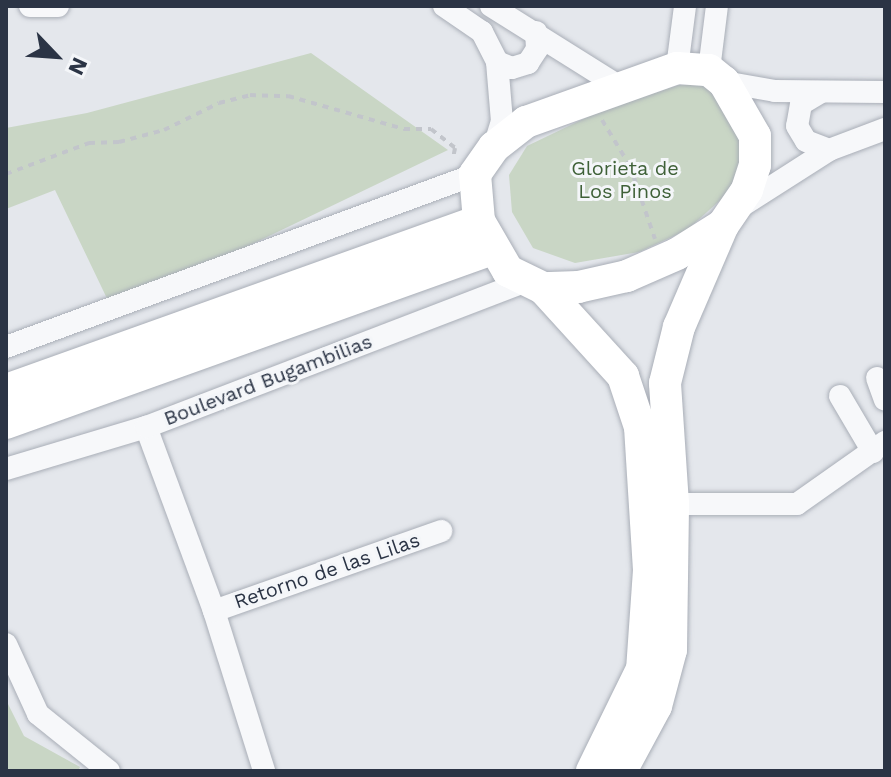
<!DOCTYPE html>
<html>
<head>
<meta charset="utf-8">
<style>
	body { margin:0 }
	#map { position:relative; width:891px; height:777px; overflow:hidden; background:#e4e7ec; font-family:"Work Sans",sans-serif }
	div>[style] { position:absolute }
	[style*='--x'] { left:calc(var(--x)*1px); top:calc(var(--y)*1px); width:calc(var(--w)*1px); rotate:calc(var(--a)*1deg) }
	.green>* { inset:0; background:#c9d6c5 }
	.path>* { height:4px; margin-top:-2px; transform-origin:0; background:repeating-linear-gradient(90deg,#c2c5cb 0 6px,transparent 0 12px) }
	.roads { filter:drop-shadow(0 0 2px #a9aeb7) drop-shadow(0 0 2px #a9aeb7) }
	.street>* { height:22px; margin:-11px; padding:0 11px; transform-origin:11px; border-radius:11px; background:#f7f8fa }
	.secondary>* { height:32px; margin:-16px; padding:0 16px; transform-origin:16px; border-radius:16px; background:#fff }
	span { translate:-50% -50%; white-space:nowrap; text-align:center; line-height:1.15; -webkit-text-stroke:6px #f4f6f9; paint-order:stroke }
	.park-label { font-size:20px; color:#3f6138 }
	.street-label { font-size:20px; color:#2b3445 }
	.frame { position:absolute; inset:0; border:8px solid #2b3445; pointer-events:none }
	.north { position:absolute; left:16px; top:16px; width:80px; height:80px; -webkit-text-stroke:6px #f4f6f9; paint-order:stroke; rotate:115deg; font-size:22px; font-weight:700; line-height:32px; text-align:center; color:#2b3445 }
	.north::after { content:''; display:block; margin:auto; width:28px; height:36px; background:#2b3445; clip-path:polygon(50% 0,100% 100%,50% 72%,0 100%) }
</style>
</head>
<body>
<div id="map">
	<div class="green">
		<i style="clip-path:polygon(311px 53px,448px 150px,113px 311px,55px 190px,6px 209px,6px 128px,87px 113px)"></i>
		<i style="clip-path:polygon(715px 84px,752px 137px,736px 186px,687px 230px,639px 252px,575px 263px,533px 248px,512px 212px,509px 175px,527px 146px,602px 110px,679px 85px)"></i>
		<i style="clip-path:polygon(6px 700px,24px 736px,80px 767px,78px 771px,6px 771px)"></i>
	</div>
	<div class="path">
		<i style="--x:602;--y:120;--w:54;--a:58.7"></i>
		<i style="--x:630;--y:166;--w:77;--a:71.1"></i>
		<i style="--x:6;--y:174;--w:89;--a:-20.5"></i>
		<i style="--x:89;--y:143;--w:30;--a:-2"></i>
		<i style="--x:119;--y:142;--w:47;--a:-14.9"></i>
		<i style="--x:164;--y:130;--w:61;--a:-26.1"></i>
		<i style="--x:219;--y:103;--w:32;--a:-14"></i>
		<i style="--x:250;--y:95;--w:38;--a:2"></i>
		<i style="--x:288;--y:96;--w:121;--a:15.9"></i>
		<i style="--x:404;--y:129;--w:27;--a:0"></i>
		<i style="--x:431;--y:129;--w:31;--a:38"></i>
		<i style="--x:455;--y:148;--w:10;--a:101"></i>
	</div>
	<div class="roads">
		<div class="street">
			<i style="--x:30;--y:6;--w:28;--a:0"></i>
			<i style="--x:444;--y:6;--w:46;--a:34.4"></i>
			<i style="--x:482;--y:32;--w:34;--a:63"></i>
			<i style="--x:497;--y:62;--w:59;--a:85.2"></i>
			<i style="--x:502;--y:121;--w:27;--a:107"></i>
			<i style="--x:491;--y:6;--w:152;--a:32.1"></i>
			<i style="--x:497;--y:62;--w:16;--a:22"></i>
			<i style="--x:512;--y:68;--w:17;--a:-17"></i>
			<i style="--x:528;--y:63;--w:17;--a:-57"></i>
			<i style="--x:537;--y:49;--w:17;--a:-93"></i>
			<i style="--x:677;--y:68;--w:63;--a:-82.6"></i>
			<i style="--x:709;--y:70;--w:64;--a:-82.9"></i>
			<i style="--x:724;--y:82;--w:52;--a:10"></i>
			<i style="--x:775;--y:91;--w:110;--a:0.5"></i>
			<i style="--x:821;--y:92;--w:23;--a:149"></i>
			<i style="--x:801;--y:104;--w:22;--a:100"></i>
			<i style="--x:797;--y:126;--w:17;--a:59"></i>
			<i style="--x:806;--y:141;--w:25;--a:21"></i>
			<i style="--x:740;--y:207;--w:106;--a:-32.6"></i>
			<i style="--x:829;--y:150;--w:60;--a:-20.6"></i>
			<i style="--x:6;--y:347;--w:500;--a:-20.2"></i>
			<i style="--x:877;--y:378;--w:23;--a:70"></i>
			<i style="--x:840;--y:396;--w:65;--a:59.5"></i>
			<i style="--x:146;--y:427;--w:196;--a:69.7"></i>
			<i style="--x:214;--y:611;--w:168;--a:72.6"></i>
			<i style="--x:6;--y:469;--w:146;--a:-16.7"></i>
			<i style="--x:146;--y:427;--w:407;--a:-21"></i>
			<i style="--x:673;--y:504;--w:124;--a:0"></i>
			<i style="--x:797;--y:504;--w:108;--a:-35.2"></i>
			<i style="--x:214;--y:611;--w:241;--a:-19.4"></i>
			<i style="--x:6;--y:644;--w:77;--a:65.4"></i>
			<i style="--x:38;--y:714;--w:91;--a:38.8"></i>
		</div>
		<div class="secondary">
			<i style="--x:677;--y:68;--w:32;--a:4"></i>
			<i style="--x:709;--y:70;--w:19;--a:39"></i>
			<i style="--x:724;--y:82;--w:62;--a:60.1"></i>
			<i style="--x:755;--y:136;--w:29;--a:90"></i>
			<i style="--x:755;--y:165;--w:26;--a:108"></i>
			<i style="--x:747;--y:190;--w:42;--a:124.4"></i>
			<i style="--x:723;--y:225;--w:54;--a:147.8"></i>
			<i style="--x:677;--y:254;--w:55;--a:156.3"></i>
			<i style="--x:627;--y:276;--w:50;--a:167.3"></i>
			<i style="--x:578;--y:287;--w:35;--a:178"></i>
			<i style="--x:543;--y:288;--w:39;--a:-154"></i>
			<i style="--x:508;--y:271;--w:58;--a:-120.1"></i>
			<i style="--x:479;--y:221;--w:47;--a:-94.9"></i>
			<i style="--x:475;--y:174;--w:33;--a:-55"></i>
			<i style="--x:494;--y:147;--w:41;--a:-38"></i>
			<i style="--x:526;--y:122;--w:160;--a:-19.7"></i>
			<i style="--x:543;--y:288;--w:119;--a:47.7"></i>
			<i style="--x:623;--y:376;--w:54;--a:71.6"></i>
			<i style="--x:640;--y:427;--w:143;--a:86.4"></i>
			<i style="--x:649;--y:570;--w:99;--a:94"></i>
			<i style="--x:642;--y:669;--w:114;--a:116.1"></i>
			<i style="--x:6;--y:390;--w:502;--a:-19.66"></i>
			<i style="--x:6;--y:423;--w:516;--a:-19.7"></i>
			<i style="--x:621;--y:771;--w:74;--a:-61.7"></i>
			<i style="--x:656;--y:706;--w:58;--a:-75"></i>
			<i style="--x:671;--y:650;--w:146;--a:-89.2"></i>
			<i style="--x:673;--y:504;--w:121;--a:-93.8"></i>
			<i style="--x:665;--y:383;--w:58;--a:-76"></i>
			<i style="--x:679;--y:327;--w:111;--a:-66.7"></i>
		</div>
	</div>
	<div class="park-label">
		<span style="left:625px;top:180px">Glorieta de<br>Los Pinos</span>
	</div>
	<div class="street-label">
		<span style="left:268px;top:380px;rotate:-21deg">Boulevard Bugambilias</span>
		<span style="left:327px;top:571px;rotate:-19deg">Retorno de las Lilas</span>
	</div>
	<div class="frame"></div>
	<div class="north">N</div>
</div>
</body>
</html>
